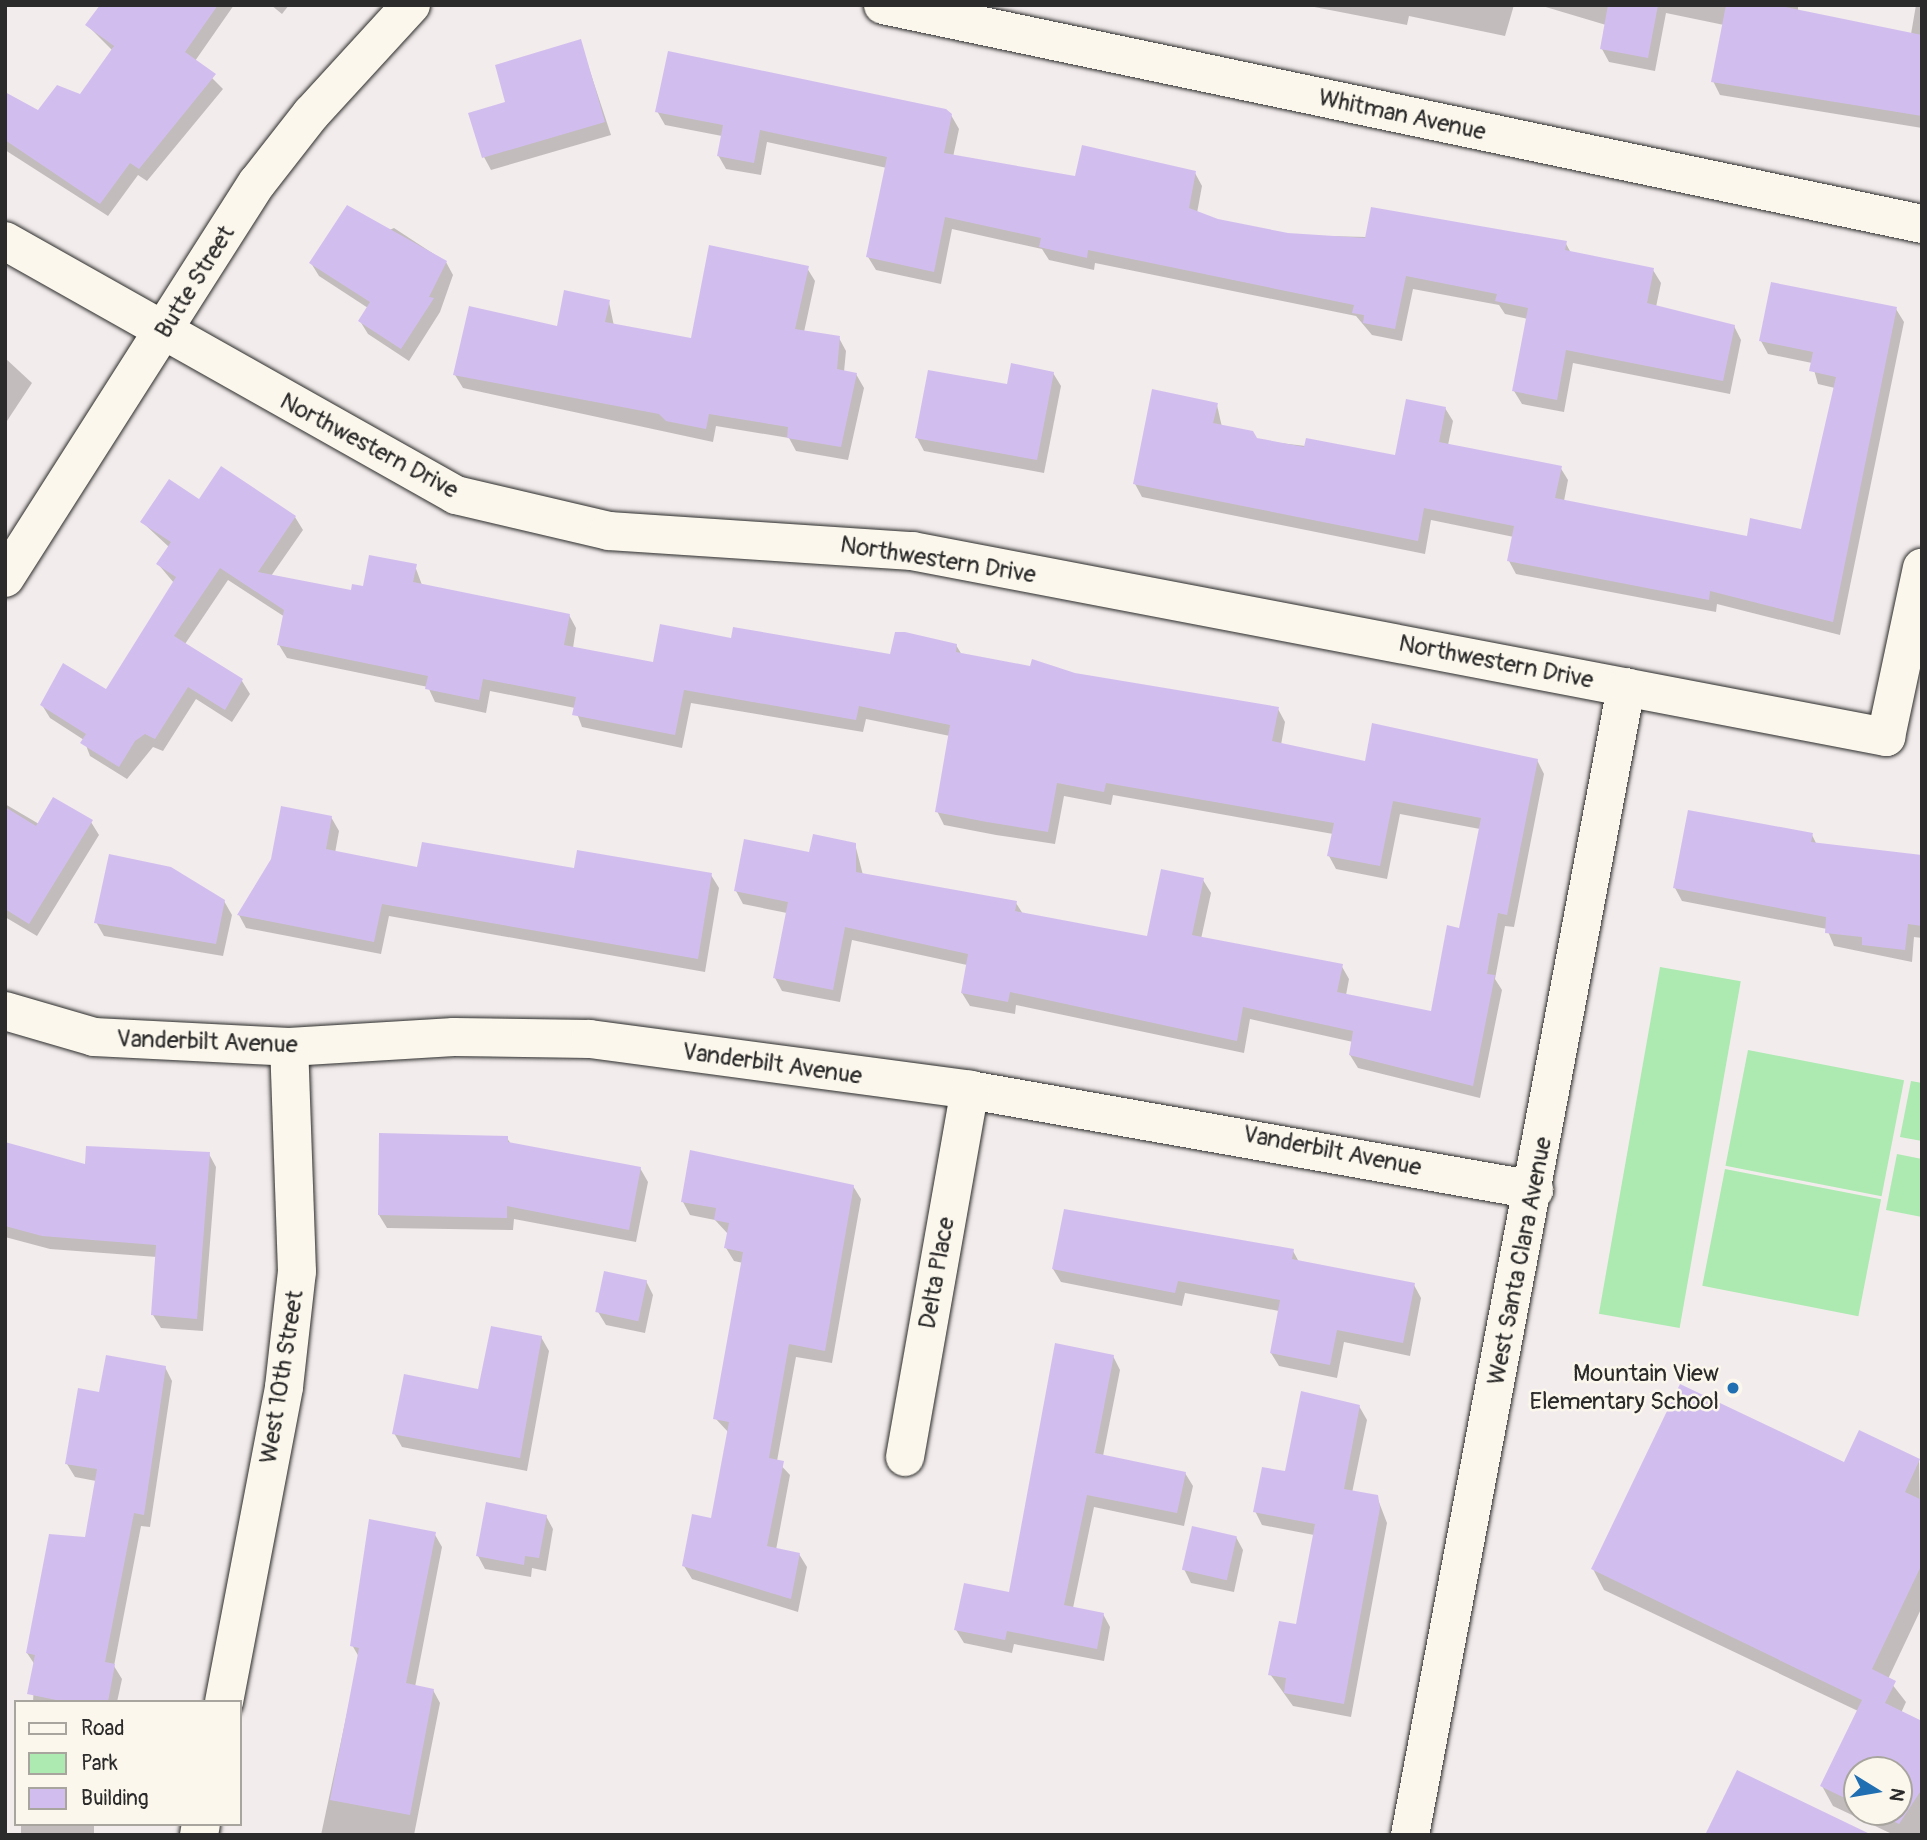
<!DOCTYPE html>
<html>
<head>
<meta charset="utf-8">
<style>
	body { margin:0 }
	#map { position:relative; width:1927px; height:1840px; overflow:hidden; background:#f3ecec; font-family:Pangolin,sans-serif }
	div>[style] { position:absolute }
	[style*='--x'] { left:calc(var(--x)*1px); top:calc(var(--y)*1px); width:calc(var(--w)*1px); rotate:calc(var(--a)*1deg) }
	.green>* { inset:0; background:#aceab1; transform-origin:0 0 }
	.shadow>* { inset:0; background:#0003; transform-origin:0 0 }
	.building>* { inset:0; background:#d2beee; transform-origin:0 0 }
	.roads { filter:drop-shadow(0 0 2px #2b2b2b) drop-shadow(0 0 2px #2b2b2b) }
	.street>* { height:38px; margin:-19px; padding:0 19px; transform-origin:19px; border-radius:19px; background:#fbf7ec }
	.dots>* { width:19px; height:19px; translate:-50% -50%; box-sizing:border-box; border:4px solid #fbf7ec; border-radius:50% }
	span { translate:-50% -50%; white-space:nowrap; text-align:center; line-height:1.15; -webkit-text-stroke:5px #fbf7ec; paint-order:stroke }
	.street-label { font-size:24px; color:#2b2b2b }
	.poi-label { font-size:24px; color:#2b2b2b }
	.right { translate:-100% -50%; text-align:right }
	.frame { position:absolute; inset:0; border:7px solid #2b2b2b; pointer-events:none }
	.legend { position:absolute; left:14px; top:1700px; width:228px; height:126px; box-sizing:border-box; background:#fbf7ec; border:2px solid #a8a59f; margin:0; padding:9px 12px; list-style:none; font-size:21px; color:#2b2b2b }
	.legend li { display:flex; align-items:center; gap:14px; height:35px }
	.legend b { width:35px; border:2px solid #a8a59f }
	.north { position:absolute; left:1843px; top:1756px; width:70px; height:70px; box-sizing:border-box; background:#fbf7ec; border:2px solid #a8a59f; border-radius:50%; rotate:101deg; font-size:19px; font-weight:700; line-height:28px; text-align:center; color:#2b2b2b }
	.north::after { content:''; display:block; margin:auto; width:24px; height:32px; background:#1f6fb2; clip-path:polygon(50% 0,100% 100%,50% 72%,0 100%) }
</style>
</head>
<body>
<div id="map">
	<div class="green">
		<i style="left:1660px;top:967px;width:82px;height:352px;rotate:10deg"></i>
		<i style="left:1748px;top:1050px;width:159px;height:118px;rotate:11deg"></i>
		<i style="clip-path:polygon(1911px 1081px,1922px 1083px,1922px 1141px,1900px 1137px)"></i>
		<i style="clip-path:polygon(1897px 1154px,1922px 1159px,1922px 1217px,1886px 1210px)"></i>
		<i style="left:1725px;top:1169px;width:159px;height:119px;rotate:11deg"></i>
	</div>
	<div class="shadow">
		<i style="clip-path:polygon(143px 5px,234px 5px,195px 61px,223px 89px,147px 181px,138px 175px,108px 216px,5px 150px,5px 94px,38px 112px,81px 96px,113px 51px,87px 25px)"></i>
		<i style="clip-path:polygon(271px 5px,289px 5px,282px 14px)"></i>
		<i style="clip-path:polygon(1304px 5px,1514px 5px,1505px 36px,1409px 16px,1407px 25px)"></i>
		<i style="clip-path:polygon(1539px 5px,1798px 5px,1798px 11px,1911px 34px,1916px 5px,1922px 5px,1922px 128px,1720px 95px,1713px 81px,1724px 25px,1666px 13px,1655px 71px,1609px 62px,1602px 49px,1606px 25px)"></i>
		<i style="clip-path:polygon(580px 41px,611px 135px,491px 170px,484px 157px,507px 103px)"></i>
		<i style="clip-path:polygon(657px 111px,951px 115px,959px 129px,953px 157px,1077px 178px,1195px 173px,1202px 186px,1197px 213px,1217px 220px,1287px 235px,1565px 242px,1571px 253px,1653px 270px,1661px 283px,1656px 307px,1734px 326px,1741px 340px,1730px 394px,1573px 363px,1564px 412px,1522px 404px,1514px 391px,1528px 319px,1505px 314px,1499px 305px,1413px 289px,1402px 341px,1372px 335px,1356px 316px,1095px 263px,1094px 270px,1049px 260px,1042px 249px,952px 229px,941px 284px,876px 270px,868px 257px,887px 168px,767px 142px,761px 175px,726px 169px,718px 155px,722px 136px,665px 125px)"></i>
		<i style="clip-path:polygon(394px 228px,446px 262px,453px 275px,440px 312px,409px 361px,368px 334px,360px 321px,368px 308px,319px 276px,311px 263px)"></i>
		<i style="clip-path:polygon(807px 268px,815px 281px,804px 332px,839px 338px,846px 351px,844px 372px,856px 374px,864px 388px,848px 460px,796px 451px,789px 438px,716px 426px,713px 442px,463px 388px,455px 375px,609px 302px,614px 326px,692px 340px)"></i>
		<i style="clip-path:polygon(1896px 309px,1904px 322px,1840px 635px,1717px 604px,1716px 612px,1516px 574px,1509px 561px,1514px 537px,1431px 520px,1425px 554px,1142px 497px,1135px 484px,1217px 405px,1222px 427px,1256px 440px,1397px 457px,1445px 408px,1453px 421px,1448px 445px,1560px 467px,1568px 480px,1564px 501px,1748px 538px,1802px 531px,1835px 388px,1818px 384px,1812px 363px,1768px 354px,1761px 341px)"></i>
		<i style="clip-path:polygon(5px 358px,32px 383px,5px 424px)"></i>
		<i style="clip-path:polygon(1053px 373px,1061px 386px,1044px 473px,924px 451px,917px 438px,1008px 386px)"></i>
		<i style="clip-path:polygon(200px 502px,295px 517px,303px 530px,271px 576px,352px 592px,415px 566px,422px 585px,569px 615px,576px 628px,573px 648px,654px 664px,733px 640px,892px 656px,956px 645px,962px 655px,1278px 709px,1285px 722px,1281px 745px,1366px 763px,1537px 760px,1544px 774px,1514px 927px,1505px 926px,1495px 979px,1502px 990px,1480px 1098px,1358px 1068px,1350px 1055px,1353px 1042px,1250px 1019px,1244px 1053px,1016px 1005px,1015px 1014px,970px 1006px,962px 993px,967px 965px,852px 940px,840px 1002px,782px 991px,775px 978px,787px 913px,743px 904px,736px 891px,811px 854px,855px 844px,863px 875px,1016px 903px,1023px 914px,1148px 938px,1203px 880px,1211px 893px,1201px 939px,1341px 965px,1349px 979px,1346px 995px,1432px 1013px,1460px 930px,1480px 829px,1400px 814px,1387px 879px,1336px 869px,1329px 856px,1333px 834px,1113px 795px,1111px 805px,1064px 796px,1055px 844px,996px 835px,944px 825px,937px 811px,950px 736px,866px 719px,863px 732px,691px 703px,682px 748px,582px 727px,575px 708px,490px 691px,486px 713px,435px 702px,428px 687px,287px 658px,279px 645px,285px 617px,228px 580px,185px 644px,242px 681px,250px 694px,232px 722px,196px 699px,163px 751px,153px 747px,127px 779px,90px 756px,84px 740px,50px 718px,42px 705px,106px 691px,174px 583px,158px 564px,169px 547px,142px 522px)"></i>
		<i style="clip-path:polygon(5px 804px,39px 824px,91px 822px,99px 835px,37px 936px,5px 917px)"></i>
		<i style="clip-path:polygon(331px 817px,339px 831px,335px 853px,419px 869px,711px 875px,719px 888px,705px 972px,389px 916px,381px 954px,246px 928px,239px 915px)"></i>
		<i style="clip-path:polygon(1812px 835px,1817px 845px,1922px 857px,1922px 938px,1914px 937px,1912px 962px,1834px 946px,1827px 929px,1682px 901px,1675px 888px)"></i>
		<i style="clip-path:polygon(224px 901px,232px 915px,223px 956px,104px 936px,96px 922px)"></i>
		<i style="clip-path:polygon(507px 1138px,511px 1144px,640px 1168px,648px 1182px,636px 1242px,514px 1219px,513px 1230px,387px 1228px,379px 1215px)"></i>
		<i style="clip-path:polygon(5px 1144px,86px 1166px,209px 1154px,216px 1167px,203px 1331px,161px 1328px,153px 1315px,157px 1257px,50px 1249px,5px 1237px)"></i>
		<i style="clip-path:polygon(853px 1186px,861px 1199px,832px 1363px,796px 1357px,777px 1461px,790px 1475px,776px 1550px,799px 1554px,807px 1567px,798px 1612px,692px 1579px,684px 1566px,712px 1520px,729px 1433px,715px 1418px,743px 1263px,734px 1261px,726px 1248px,728px 1234px,715px 1220px,690px 1215px,683px 1202px)"></i>
		<i style="clip-path:polygon(1293px 1251px,1299px 1262px,1414px 1285px,1421px 1298px,1410px 1356px,1344px 1342px,1337px 1378px,1279px 1366px,1271px 1353px,1279px 1311px,1185px 1293px,1182px 1306px,1061px 1282px,1053px 1269px)"></i>
		<i style="clip-path:polygon(646px 1281px,653px 1295px,645px 1333px,606px 1325px,598px 1312px)"></i>
		<i style="clip-path:polygon(541px 1337px,549px 1351px,527px 1471px,402px 1447px,394px 1433px,480px 1391px)"></i>
		<i style="clip-path:polygon(1113px 1356px,1120px 1370px,1103px 1456px,1185px 1473px,1193px 1486px,1184px 1526px,1094px 1507px,1073px 1608px,1103px 1614px,1110px 1627px,1104px 1661px,1014px 1644px,1012px 1653px,964px 1643px,956px 1630px,1011px 1594px)"></i>
		<i style="clip-path:polygon(165px 1367px,172px 1381px,150px 1527px,141px 1526px,114px 1666px,122px 1679px,117px 1702px,33px 1702px,35px 1665px,27px 1653px,86px 1538px,96px 1481px,75px 1477px,67px 1464px,101px 1394px)"></i>
		<i style="clip-path:polygon(1359px 1406px,1367px 1420px,1352px 1493px,1377px 1497px,1387px 1523px,1351px 1717px,1293px 1706px,1270px 1674px,1298px 1626px,1314px 1535px,1262px 1525px,1255px 1511px)"></i>
		<i style="clip-path:polygon(evenodd,1919px 1461px,1922px 1607px,1888px 1679px,1906px 1702px,1901px 1713px,1922px 1722px,1922px 1833px,1894px 1835px,1833px 1806px,1822px 1786px,1858px 1711px,1604px 1590px,1593px 1569px,1845px 1465px,1919px 1461px,1857px 1770px,1899px 1770px,1899px 1812px,1857px 1812px,1857px 1770px)"></i>
		<i style="clip-path:polygon(546px 1516px,553px 1529px,546px 1571px,532px 1568px,531px 1577px,485px 1569px,478px 1556px)"></i>
		<i style="clip-path:polygon(434px 1533px,442px 1547px,415px 1687px,433px 1690px,440px 1703px,414px 1835px,321px 1835px,359px 1657px,352px 1645px)"></i>
		<i style="clip-path:polygon(1236px 1537px,1243px 1550px,1234px 1592px,1191px 1583px,1184px 1569px)"></i>
		<i style="left:21px;top:1824px;width:73px;height:11px"></i>
	</div>
	<div class="building">
		<i style="clip-path:polygon(100px 5px,218px 5px,185px 52px,216px 74px,139px 169px,130px 163px,100px 204px,5px 140px,5px 92px,38px 110px,57px 85px,80px 94px,114px 46px,85px 25px)"></i>
		<i style="clip-path:polygon(1608px 5px,1658px 5px,1648px 58px,1600px 49px)"></i>
		<i style="clip-path:polygon(1726px 5px,1776px 5px,1922px 35px,1922px 116px,1711px 82px)"></i>
		<i style="clip-path:polygon(581px 39px,605px 122px,482px 158px,468px 113px,505px 102px,495px 65px)"></i>
		<i style="clip-path:polygon(668px 51px,946px 109px,952px 114px,944px 153px,1075px 176px,1082px 145px,1196px 171px,1189px 208px,1218px 219px,1288px 233px,1365px 238px,1371px 207px,1567px 241px,1565px 250px,1654px 268px,1647px 303px,1735px 325px,1723px 381px,1566px 350px,1557px 400px,1512px 391px,1528px 308px,1495px 301px,1497px 294px,1406px 276px,1395px 329px,1363px 323px,1364px 315px,1352px 313px,1354px 305px,1088px 250px,1087px 258px,1039px 247px,1041px 238px,945px 217px,934px 272px,866px 257px,887px 157px,760px 130px,754px 163px,717px 156px,723px 125px,655px 112px)"></i>
		<i style="clip-path:polygon(347px 205px,447px 261px,429px 297px,434px 298px,401px 349px,358px 321px,370px 302px,309px 263px)"></i>
		<i style="clip-path:polygon(709px 245px,809px 266px,795px 329px,840px 336px,837px 369px,857px 373px,841px 447px,787px 438px,788px 427px,709px 414px,706px 429px,666px 421px,659px 414px,453px 375px,469px 306px,557px 326px,564px 290px,610px 300px,605px 322px,691px 338px)"></i>
		<i style="clip-path:polygon(1771px 282px,1897px 307px,1833px 622px,1710px 591px,1709px 600px,1507px 561px,1514px 526px,1424px 508px,1418px 541px,1133px 484px,1152px 389px,1218px 403px,1213px 423px,1253px 431px,1257px 438px,1304px 447px,1306px 438px,1395px 455px,1406px 399px,1446px 407px,1439px 442px,1562px 466px,1555px 498px,1747px 536px,1750px 518px,1801px 529px,1836px 377px,1809px 371px,1813px 352px,1759px 341px)"></i>
		<i style="clip-path:polygon(1011px 363px,1054px 372px,1037px 460px,915px 438px,928px 370px,1007px 384px)"></i>
		<i style="clip-path:polygon(221px 466px,296px 516px,258px 572px,351px 590px,352px 584px,363px 586px,369px 555px,417px 564px,413px 582px,570px 614px,564px 645px,653px 662px,660px 624px,731px 638px,733px 627px,890px 654px,895px 632px,905px 632px,957px 644px,956px 652px,1030px 666px,1032px 659px,1075px 673px,1279px 707px,1272px 741px,1365px 761px,1372px 723px,1538px 759px,1507px 915px,1498px 913px,1487px 974px,1495px 975px,1473px 1086px,1349px 1055px,1353px 1031px,1243px 1007px,1237px 1041px,1010px 992px,1008px 1002px,961px 993px,968px 954px,845px 927px,833px 990px,773px 978px,788px 902px,734px 891px,744px 839px,809px 852px,813px 834px,856px 843px,856px 872px,1017px 901px,1015px 911px,1147px 936px,1161px 869px,1204px 878px,1192px 935px,1343px 964px,1337px 992px,1431px 1011px,1447px 925px,1459px 928px,1481px 818px,1393px 801px,1380px 866px,1327px 856px,1334px 823px,1106px 783px,1104px 792px,1057px 783px,1048px 832px,987px 822px,935px 812px,950px 725px,859px 706px,856px 720px,684px 690px,675px 735px,572px 715px,576px 697px,483px 679px,479px 700px,425px 689px,428px 676px,277px 645px,284px 610px,220px 568px,174px 636px,243px 679px,225px 710px,188px 687px,155px 739px,145px 734px,135px 741px,119px 767px,80px 743px,86px 734px,40px 705px,63px 663px,106px 689px,176px 577px,156px 564px,171px 542px,140px 522px,169px 479px,199px 499px)"></i>
		<i style="clip-path:polygon(53px 797px,93px 820px,29px 924px,5px 909px,5px 807px,36px 826px)"></i>
		<i style="clip-path:polygon(281px 806px,332px 816px,326px 849px,417px 867px,422px 842px,574px 868px,577px 850px,712px 873px,698px 959px,382px 904px,374px 942px,237px 915px,271px 859px)"></i>
		<i style="clip-path:polygon(1688px 810px,1813px 833px,1811px 842px,1922px 855px,1922px 926px,1908px 924px,1905px 950px,1862px 945px,1862px 937px,1825px 933px,1826px 917px,1673px 888px)"></i>
		<i style="clip-path:polygon(109px 854px,171px 867px,225px 900px,216px 944px,94px 923px)"></i>
		<i style="clip-path:polygon(379px 1133px,508px 1136px,508px 1142px,641px 1167px,629px 1230px,507px 1206px,507px 1218px,378px 1215px)"></i>
		<i style="clip-path:polygon(5px 1142px,85px 1164px,86px 1146px,210px 1152px,197px 1319px,151px 1315px,156px 1245px,42px 1236px,5px 1226px)"></i>
		<i style="clip-path:polygon(690px 1150px,854px 1185px,825px 1351px,789px 1344px,769px 1458px,784px 1461px,767px 1546px,800px 1553px,791px 1599px,682px 1566px,692px 1514px,711px 1518px,729px 1422px,713px 1419px,743px 1252px,724px 1248px,729px 1223px,714px 1220px,716px 1208px,681px 1202px)"></i>
		<i style="clip-path:polygon(1064px 1209px,1294px 1249px,1292px 1259px,1415px 1283px,1403px 1343px,1337px 1330px,1330px 1365px,1270px 1353px,1280px 1300px,1178px 1281px,1175px 1293px,1052px 1269px)"></i>
		<i style="left:604px;top:1271px;width:44px;height:42px;rotate:12deg"></i>
		<i style="clip-path:polygon(491px 1326px,542px 1336px,520px 1458px,392px 1434px,404px 1374px,478px 1389px)"></i>
		<i style="clip-path:polygon(1055px 1343px,1114px 1355px,1095px 1453px,1186px 1472px,1177px 1513px,1087px 1495px,1064px 1605px,1104px 1613px,1097px 1649px,1007px 1631px,1005px 1640px,954px 1630px,964px 1583px,1009px 1592px)"></i>
		<i style="clip-path:polygon(106px 1355px,166px 1366px,144px 1515px,134px 1513px,105px 1662px,115px 1664px,108px 1702px,66px 1702px,27px 1694px,35px 1655px,26px 1653px,49px 1534px,85px 1537px,97px 1469px,65px 1464px,78px 1388px,99px 1392px)"></i>
		<i style="clip-path:polygon(1680px 1384px,1844px 1462px,1859px 1430px,1920px 1459px,1905px 1492px,1922px 1500px,1922px 1564px,1872px 1669px,1896px 1681px,1885px 1703px,1922px 1721px,1922px 1789px,1899px 1824px,1874px 1812px,1899px 1812px,1899px 1770px,1857px 1770px,1857px 1804px,1820px 1786px,1862px 1700px,1591px 1569px)"></i>
		<i style="clip-path:polygon(1301px 1391px,1360px 1405px,1344px 1489px,1378px 1495px,1380px 1508px,1344px 1704px,1284px 1693px,1286px 1678px,1268px 1675px,1279px 1621px,1296px 1624px,1315px 1524px,1253px 1512px,1262px 1467px,1285px 1471px)"></i>
		<i style="clip-path:polygon(486px 1502px,547px 1515px,539px 1558px,525px 1556px,524px 1565px,476px 1556px)"></i>
		<i style="clip-path:polygon(369px 1519px,436px 1532px,406px 1683px,434px 1689px,410px 1815px,330px 1800px,359px 1648px,350px 1646px)"></i>
		<i style="left:1192px;top:1526px;width:46px;height:45px;rotate:13deg"></i>
		<i style="clip-path:polygon(1737px 1770px,1872px 1835px,1705px 1835px)"></i>
	</div>
	<div class="roads">
		<div class="street">
			<i style="--x:883;--y:5;--w:1062;--a:11.9"></i>
			<i style="--x:5;--y:241;--w:518;--a:29.39"></i>
			<i style="--x:456;--y:495;--w:157;--a:13.2"></i>
			<i style="--x:609;--y:531;--w:304;--a:3.8"></i>
			<i style="--x:912;--y:551;--w:992;--a:10.81"></i>
			<i style="--x:1886;--y:737;--w:173;--a:-78"></i>
			<i style="--x:5;--y:578;--w:469;--a:-57.5"></i>
			<i style="--x:257;--y:183;--w:88;--a:-52"></i>
			<i style="--x:311;--y:114;--w:148;--a:-47.5"></i>
			<i style="--x:5;--y:1011;--w:93;--a:16.3"></i>
			<i style="--x:94;--y:1037;--w:195;--a:2.9"></i>
			<i style="--x:289;--y:1047;--w:165;--a:-3.5"></i>
			<i style="--x:454;--y:1037;--w:136;--a:0.8"></i>
			<i style="--x:590;--y:1039;--w:383;--a:7.6"></i>
			<i style="--x:970;--y:1090;--w:573;--a:10.05"></i>
			<i style="--x:905;--y:1457;--w:373;--a:-80"></i>
			<i style="--x:224;--y:1702;--w:321;--a:-79.2"></i>
			<i style="--x:284;--y:1387;--w:116;--a:-83.6"></i>
			<i style="--x:297;--y:1272;--w:225;--a:-92"></i>
			<i style="--x:199;--y:1835;--w:11;--a:-80"></i>
			<i style="--x:1410;--y:1835;--w:1168;--a:-79.34"></i>
		</div>
	</div>
	<div class="dots">
		<i style="left:1733px;top:1388px;background:#1f6fb2"></i>
	</div>
	<div class="street-label">
		<span style="left:1402px;top:115px;rotate:12deg">Whitman Avenue</span>
		<span style="left:195px;top:282px;rotate:-58deg">Butte Street</span>
		<span style="left:369px;top:446px;rotate:28deg">Northwestern Drive</span>
		<span style="left:938px;top:560px;rotate:9deg">Northwestern Drive</span>
		<span style="left:1496px;top:662px;rotate:11deg">Northwestern Drive</span>
		<span style="left:207px;top:1042px;rotate:2deg">Vanderbilt Avenue</span>
		<span style="left:772px;top:1064px;rotate:8deg">Vanderbilt Avenue</span>
		<span style="left:1332px;top:1151px;rotate:11deg">Vanderbilt Avenue</span>
		<span style="left:1520px;top:1261px;rotate:-79deg">West Santa Clara Avenue</span>
		<span style="left:937px;top:1273px;rotate:-80deg">Delta Place</span>
		<span style="left:282px;top:1377px;rotate:-81deg">West 10th Street</span>
	</div>
	<div class="poi-label">
		<span class="right" style="left:1719px;top:1388px">Mountain View<br>Elementary School</span>
	</div>
	<div class="frame"></div>
	<ul class="legend">
	<li><b style="height:9px;background:#fbf7ec"></b>Road</li>
	<li><b style="height:19px;background:#aceab1"></b>Park</li>
	<li><b style="height:19px;background:#d2beee"></b>Building</li>
	</ul>
	<div class="north">N</div>
</div>
</body>
</html>
